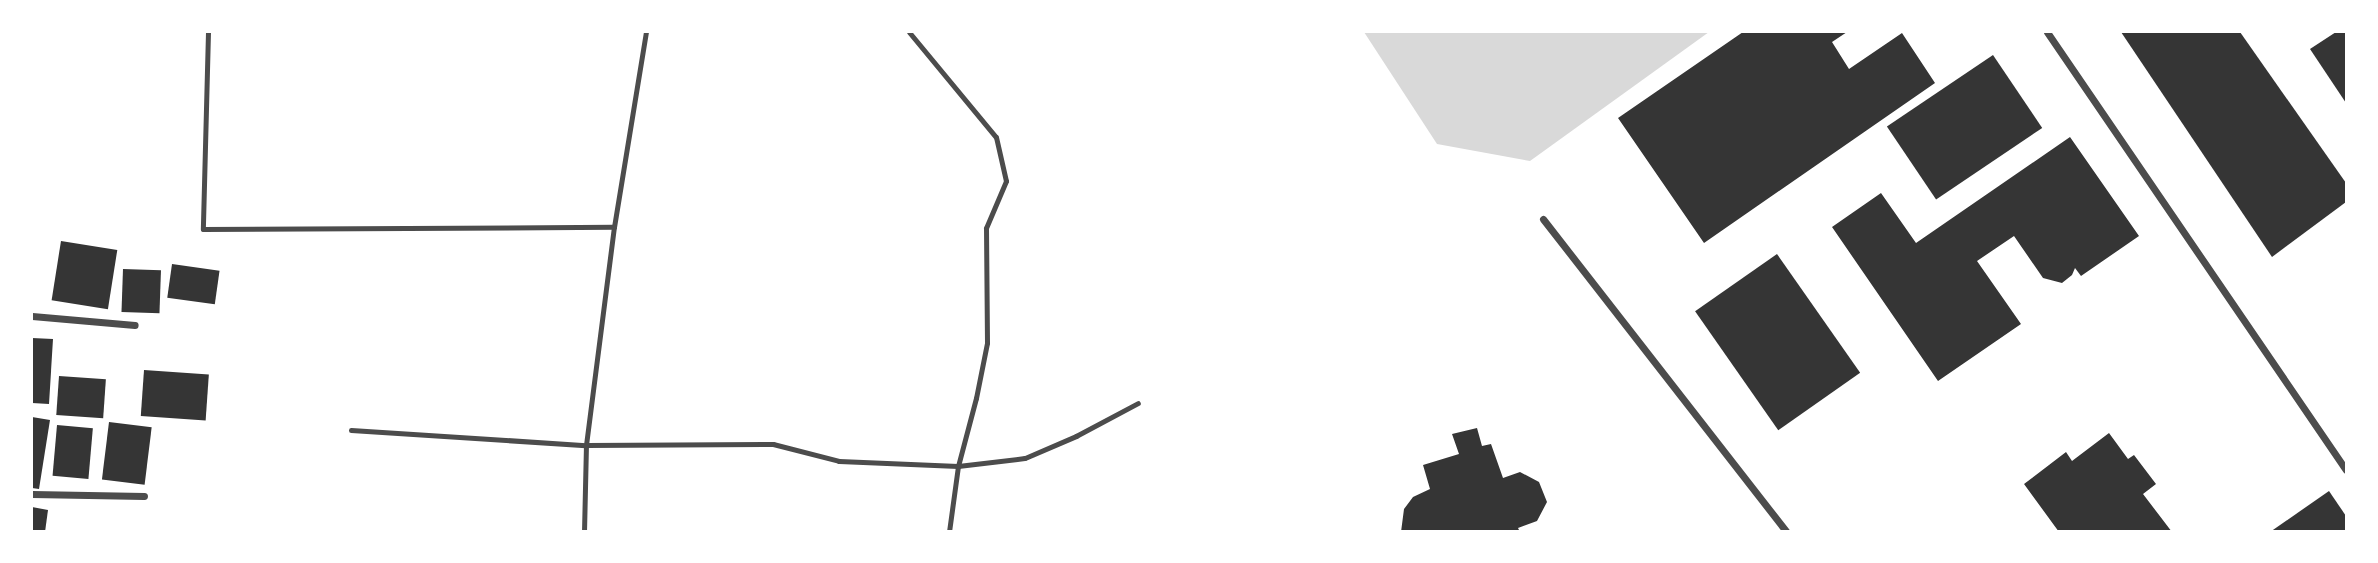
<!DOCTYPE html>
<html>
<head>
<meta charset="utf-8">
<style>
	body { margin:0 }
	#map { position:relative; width:2378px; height:563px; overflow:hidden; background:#fff; font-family:Mulish,sans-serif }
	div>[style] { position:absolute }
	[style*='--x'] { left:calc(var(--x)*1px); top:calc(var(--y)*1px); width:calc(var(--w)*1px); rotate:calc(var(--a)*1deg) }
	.water>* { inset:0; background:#d9d9d9 }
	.building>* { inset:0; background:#353535; transform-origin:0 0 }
	.service>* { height:5px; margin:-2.5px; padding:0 2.5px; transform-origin:2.5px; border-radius:2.5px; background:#4c4c4c }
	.minor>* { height:7px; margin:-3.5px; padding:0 3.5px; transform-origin:3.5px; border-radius:3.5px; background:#4c4c4c }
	span { translate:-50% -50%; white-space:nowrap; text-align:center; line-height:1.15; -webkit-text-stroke:7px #fff; paint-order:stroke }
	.frame { position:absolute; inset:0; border:33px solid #fff; pointer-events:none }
</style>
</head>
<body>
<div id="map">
	<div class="water">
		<i style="clip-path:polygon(1364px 32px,1709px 32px,1530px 161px,1437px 144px)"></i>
	</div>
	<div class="building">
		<i style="clip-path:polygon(1743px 32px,1847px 32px,1832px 42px,1849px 69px,1902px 33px,1935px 83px,1704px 243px,1618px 118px)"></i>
		<i style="clip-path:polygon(2121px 32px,2240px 32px,2346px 183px,2346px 202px,2272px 257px)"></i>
		<i style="clip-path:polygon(2336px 32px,2346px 32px,2346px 103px,2310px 49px)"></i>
		<i style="left:1993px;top:55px;width:88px;height:128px;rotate:56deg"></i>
		<i style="clip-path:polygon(2070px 137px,2139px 236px,2081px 276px,2075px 268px,2072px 275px,2062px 283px,2043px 278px,2014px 236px,1977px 261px,2021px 324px,1938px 381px,1832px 227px,1881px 193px,1916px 243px)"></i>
		<i style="left:61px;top:241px;width:57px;height:60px;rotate:9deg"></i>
		<i style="left:1777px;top:254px;width:145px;height:100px;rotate:55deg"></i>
		<i style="left:172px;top:264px;width:48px;height:34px;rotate:8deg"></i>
		<i style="left:123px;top:269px;width:38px;height:43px;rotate:2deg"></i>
		<i style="clip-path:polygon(32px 338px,53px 339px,49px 404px,32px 403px)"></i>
		<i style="left:144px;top:370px;width:65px;height:46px;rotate:4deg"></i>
		<i style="left:59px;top:376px;width:47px;height:39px;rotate:4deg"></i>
		<i style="clip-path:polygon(32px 417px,50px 420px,39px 489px,32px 488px)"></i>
		<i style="left:109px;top:422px;width:43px;height:58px;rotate:7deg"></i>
		<i style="left:57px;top:425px;width:36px;height:51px;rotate:5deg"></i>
		<i style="clip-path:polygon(1477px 428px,1482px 446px,1491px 444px,1503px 478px,1520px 472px,1539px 482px,1547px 502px,1537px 521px,1518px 528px,1520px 532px,1401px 532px,1404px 509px,1413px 497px,1430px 489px,1423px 465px,1459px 454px,1452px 434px)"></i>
		<i style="clip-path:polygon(2109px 433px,2128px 459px,2134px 455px,2156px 484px,2143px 494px,2172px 532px,2059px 532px,2024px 484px,2066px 452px,2072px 461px)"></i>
		<i style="clip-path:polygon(2329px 491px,2346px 516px,2346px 532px,2270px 532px)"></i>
		<i style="clip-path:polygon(32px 507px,48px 510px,45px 532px,32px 532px)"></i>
	</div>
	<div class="service">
		<i style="--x:208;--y:32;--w:197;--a:91.5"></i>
		<i style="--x:203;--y:229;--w:411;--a:-0.3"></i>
		<i style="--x:909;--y:32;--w:136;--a:50.4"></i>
		<i style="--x:996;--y:137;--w:45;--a:77.2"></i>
		<i style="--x:1006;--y:181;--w:51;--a:113.1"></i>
		<i style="--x:986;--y:228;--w:115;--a:89.5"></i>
		<i style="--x:987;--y:343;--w:56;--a:101.3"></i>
		<i style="--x:976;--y:398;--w:70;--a:104.8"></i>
		<i style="--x:958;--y:466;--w:67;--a:97.8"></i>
		<i style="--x:351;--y:430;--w:235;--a:3.7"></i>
		<i style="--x:586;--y:445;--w:187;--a:-0.3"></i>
		<i style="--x:773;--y:444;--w:68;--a:14.4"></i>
		<i style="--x:839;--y:461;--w:119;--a:2.4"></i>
		<i style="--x:958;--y:466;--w:67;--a:-6.8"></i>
		<i style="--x:1025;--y:458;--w:56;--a:-23.3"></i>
		<i style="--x:1076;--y:436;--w:70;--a:-28"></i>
		<i style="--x:584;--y:532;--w:87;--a:-88.7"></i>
		<i style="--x:586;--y:445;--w:220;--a:-82.7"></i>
		<i style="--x:614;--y:227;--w:198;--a:-80.7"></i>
	</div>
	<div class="minor">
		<i style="--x:2047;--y:32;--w:530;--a:55.68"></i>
		<i style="--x:1543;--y:219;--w:397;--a:52.1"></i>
		<i style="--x:32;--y:316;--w:103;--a:5"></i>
		<i style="--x:32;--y:494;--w:112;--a:1"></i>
	</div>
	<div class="frame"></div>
</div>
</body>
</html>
